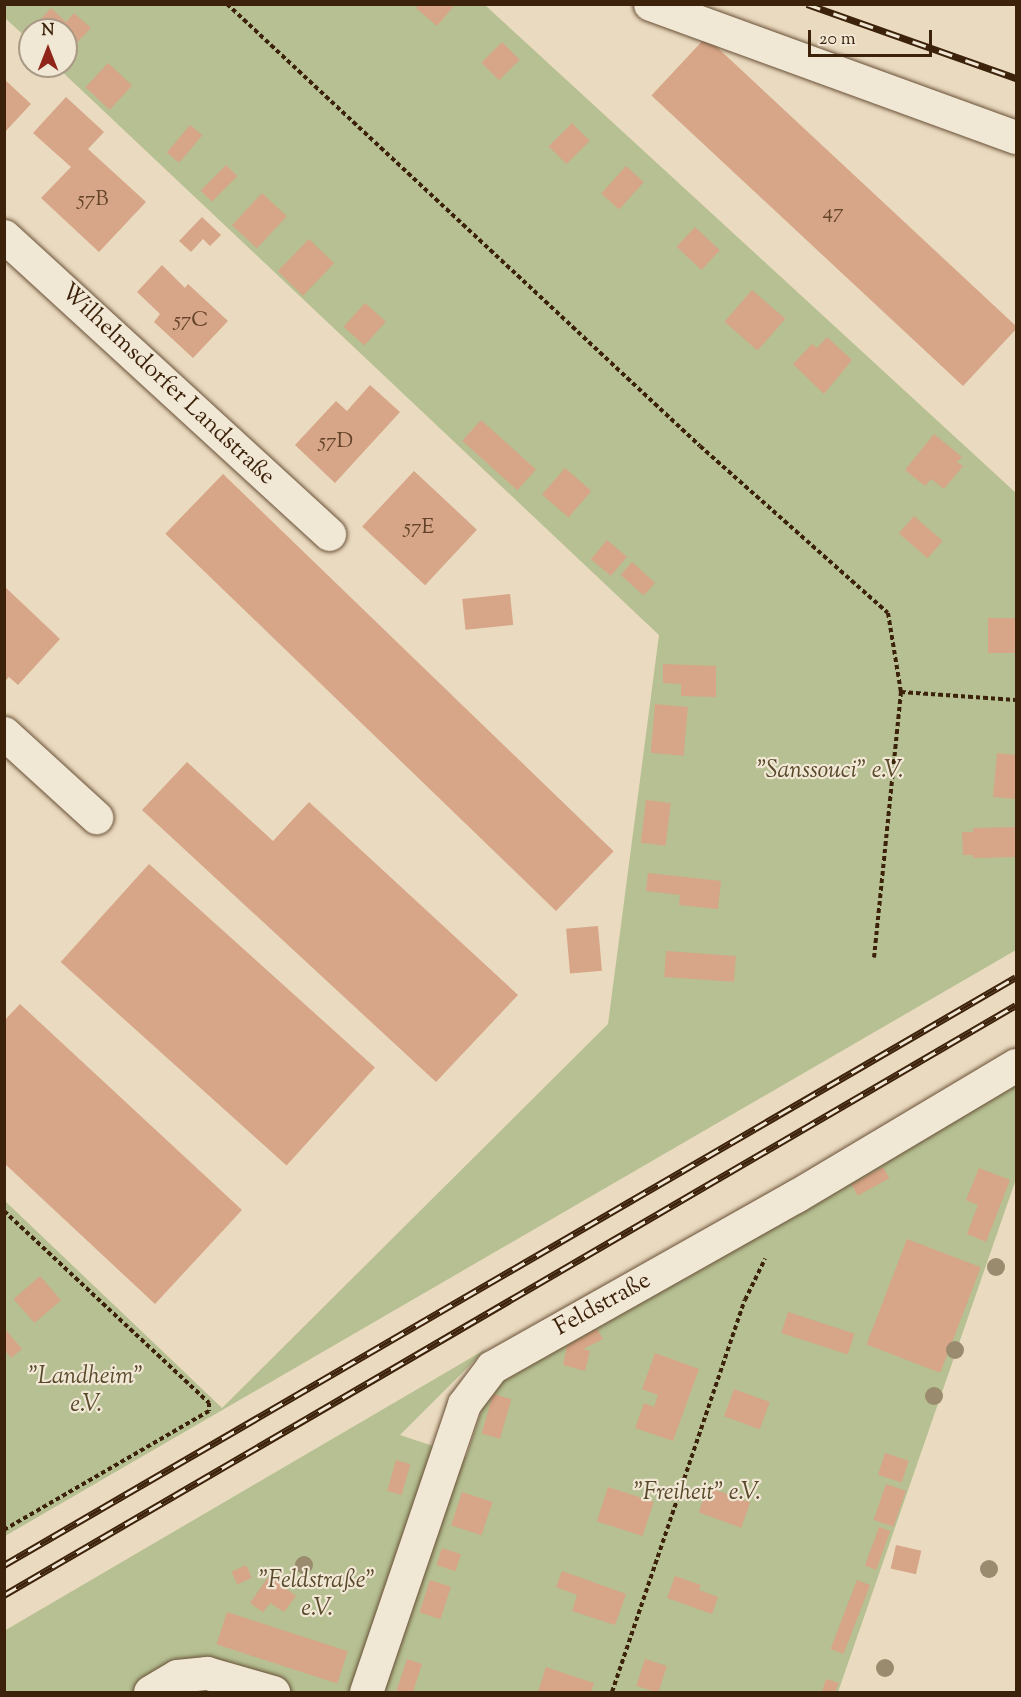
<!DOCTYPE html>
<html>
<head>
<meta charset="utf-8">
<style>
	body { margin:0 }
	#map { position:relative; width:1021px; height:1697px; overflow:hidden; background:#eadabf; font-family:"Sorts Mill Goudy",serif }
	div>[style] { position:absolute }
	[style*='--x'] { left:calc(var(--x)*1px); top:calc(var(--y)*1px); width:calc(var(--w)*1px); rotate:calc(var(--a)*1deg) }
	.green>* { inset:0; background:#b6c092 }
	.building>* { inset:0; background:#d7a587; transform-origin:0 0 }
	.path>* { height:4px; margin-top:-2px; transform-origin:0; background:repeating-linear-gradient(90deg,#3c220a 0 4.5px,transparent 0 7.5px) }
	.roads { filter:drop-shadow(0 0 2px #685037) drop-shadow(0 0 2px #685037) }
	.minor>* { height:33px; margin:-16.5px; padding:0 16.5px; transform-origin:16.5px; border-radius:16.5px; background:#f1e7d5 }
	.rail>* { height:7px; margin-top:-3.5px; transform-origin:0; background:repeating-linear-gradient(90deg,#f1e7d5 0 14px,#3c220a 0 28px); box-sizing:border-box; border-block:2px solid #3c220a }
	.trees>* { width:18px; height:18px; margin:-9px; border-radius:50%; background:#9b8b6e }
	span { translate:-50% -50%; white-space:nowrap; text-align:center; line-height:1.15; -webkit-text-stroke:4.5px #f1e7d5; paint-order:stroke }
	.number-label { font-size:21px; color:#634329 }
	.number-label span { -webkit-text-stroke-width:0 }
	.street-label { font-size:24px; color:#3c220a }
	.park-label { font-size:24px; color:#5a4a2c; font-style:italic }
	.frame { position:absolute; inset:0; border:6px solid #3c220a; pointer-events:none }
	.north { position:absolute; left:18px; top:18px; width:60px; height:60px; box-sizing:border-box; background:#f1e7d5; border:2px solid #a99884; border-radius:50%; rotate:0deg; font-size:16px; font-weight:700; line-height:24px; text-align:center; color:#3c220a }
	.north::after { content:''; display:block; margin:auto; width:21px; height:27px; background:#8f2418; clip-path:polygon(50% 0,100% 100%,50% 72%,0 100%) }
	.scale { position:absolute; left:808px; top:30px; width:124px; height:27px; box-sizing:border-box; border:3px solid #3c220a; border-top:0; padding-left:8px; font-size:18px; line-height:21px; white-space:nowrap; color:#3c220a; -webkit-text-stroke:4px #f1e7d5; paint-order:stroke }
</style>
</head>
<body>
<div id="map">
	<div class="green">
		<i style="clip-path:polygon(5px 4px,485px 5px,1016px 493px,1016px 950px,5px 1536px,4px 1200px,222px 1408px,608px 1024px,659px 635px,56px 66px,66px 66px,66px 30px,30px 30px,30px 41px,4px 17px)"></i>
		<i style="clip-path:polygon(1016px 1085px,1016px 1179px,838px 1692px,5px 1692px,4px 1631px,486px 1349px,400px 1435px,466px 1457px,492px 1380px)"></i>
	</div>
	<div class="building">
		<i style="clip-path:polygon(419px 4px,450px 4px,453px 7px,437px 26px,416px 8px)"></i>
		<i style="clip-path:polygon(51px 8px,66px 22px,74px 13px,91px 28px,66px 54px,66px 30px,30px 30px)"></i>
		<i style="left:706px;top:37px;width:426px;height:80px;rotate:43deg"></i>
		<i style="left:502px;top:42px;width:25px;height:29px;rotate:45deg"></i>
		<i style="left:108px;top:63px;width:33px;height:33px;rotate:43deg"></i>
		<i style="clip-path:polygon(4px 79px,31px 104px,4px 133px)"></i>
		<i style="clip-path:polygon(66px 97px,104px 132px,88px 149px,146px 202px,99px 252px,41px 198px,71px 167px,33px 133px)"></i>
		<i style="left:572px;top:123px;width:25px;height:33px;rotate:45deg"></i>
		<i style="left:190px;top:125px;width:16px;height:36px;rotate:40deg"></i>
		<i style="left:226px;top:165px;width:16px;height:36px;rotate:45deg"></i>
		<i style="left:626px;top:166px;width:24px;height:37px;rotate:42deg"></i>
		<i style="left:262px;top:193px;width:34px;height:44px;rotate:43deg"></i>
		<i style="clip-path:polygon(202px 217px,221px 235px,210px 246px,203px 239px,191px 252px,179px 241px)"></i>
		<i style="left:695px;top:227px;width:34px;height:27px;rotate:43deg"></i>
		<i style="left:309px;top:239px;width:35px;height:45px;rotate:44deg"></i>
		<i style="clip-path:polygon(162px 265px,185px 288px,188px 284px,228px 321px,193px 358px,154px 322px,160px 314px,137px 292px)"></i>
		<i style="left:752px;top:290px;width:44px;height:42px;rotate:41deg"></i>
		<i style="left:365px;top:303px;width:28px;height:32px;rotate:42deg"></i>
		<i style="clip-path:polygon(827px 337px,852px 360px,824px 394px,793px 364px,812px 344px,817px 348px)"></i>
		<i style="clip-path:polygon(370px 385px,400px 412px,335px 483px,295px 445px,336px 401px,347px 411px)"></i>
		<i style="left:481px;top:420px;width:74px;height:28px;rotate:42deg"></i>
		<i style="clip-path:polygon(934px 434px,962px 457px,957px 462px,963px 466px,944px 489px,931px 479px,925px 486px,905px 470px)"></i>
		<i style="left:565px;top:468px;width:35px;height:35px;rotate:41deg"></i>
		<i style="left:414px;top:471px;width:86px;height:76px;rotate:43deg"></i>
		<i style="left:223px;top:474px;width:543px;height:83px;rotate:44deg"></i>
		<i style="left:914px;top:516px;width:38px;height:23px;rotate:41deg"></i>
		<i style="left:607px;top:540px;width:26px;height:25px;rotate:40deg"></i>
		<i style="left:632px;top:562px;width:31px;height:17px;rotate:42deg"></i>
		<i style="clip-path:polygon(4px 586px,60px 639px,18px 685px,9px 677px,4px 682px)"></i>
		<i style="left:510px;top:594px;width:31px;height:48px;rotate:84deg"></i>
		<i style="left:988px;top:618px;width:28px;height:35px"></i>
		<i style="clip-path:polygon(663px 664px,716px 666px,716px 697px,681px 696px,681px 684px,663px 683px)"></i>
		<i style="left:655px;top:704px;width:33px;height:49px;rotate:5deg"></i>
		<i style="clip-path:polygon(997px 753px,1016px 755px,1016px 799px,993px 797px)"></i>
		<i style="clip-path:polygon(187px 762px,273px 841px,309px 802px,518px 995px,436px 1082px,142px 810px)"></i>
		<i style="left:646px;top:800px;width:25px;height:43px;rotate:7deg"></i>
		<i style="clip-path:polygon(1016px 827px,1016px 857px,973px 858px,973px 855px,963px 855px,962px 832px,973px 832px,973px 828px)"></i>
		<i style="left:149px;top:864px;width:304px;height:132px;rotate:42deg"></i>
		<i style="clip-path:polygon(648px 873px,721px 881px,718px 909px,679px 905px,680px 895px,646px 891px)"></i>
		<i style="left:598px;top:926px;width:45px;height:32px;rotate:85deg"></i>
		<i style="left:666px;top:951px;width:70px;height:26px;rotate:4deg"></i>
		<i style="clip-path:polygon(20px 1004px,242px 1210px,155px 1304px,4px 1163px,4px 1021px)"></i>
		<i style="left:883px;top:1167px;width:13px;height:36px;rotate:61deg"></i>
		<i style="clip-path:polygon(979px 1168px,1010px 1180px,986px 1242px,967px 1234px,978px 1205px,966px 1200px)"></i>
		<i style="left:907px;top:1239px;width:79px;height:113px;rotate:21deg"></i>
		<i style="left:40px;top:1276px;width:32px;height:35px;rotate:49deg"></i>
		<i style="left:788px;top:1312px;width:70px;height:22px;rotate:18deg"></i>
		<i style="clip-path:polygon(4px 1328px,22px 1349px,11px 1358px,4px 1349px)"></i>
		<i style="clip-path:polygon(597px 1329px,603px 1339px,583px 1349px,590px 1351px,585px 1371px,563px 1365px,567px 1346px)"></i>
		<i style="clip-path:polygon(655px 1353px,699px 1369px,673px 1441px,635px 1428px,644px 1403px,654px 1407px,658px 1395px,642px 1389px)"></i>
		<i style="left:734px;top:1389px;width:38px;height:29px;rotate:20deg"></i>
		<i style="left:493px;top:1394px;width:19px;height:41px;rotate:16deg"></i>
		<i style="left:885px;top:1453px;width:25px;height:23px;rotate:18deg"></i>
		<i style="left:396px;top:1460px;width:15px;height:32px;rotate:16deg"></i>
		<i style="left:886px;top:1484px;width:21px;height:38px;rotate:19deg"></i>
		<i style="left:608px;top:1487px;width:48px;height:36px;rotate:18deg"></i>
		<i style="left:708px;top:1487px;width:45px;height:27px;rotate:20deg"></i>
		<i style="left:462px;top:1492px;width:32px;height:35px;rotate:18deg"></i>
		<i style="left:879px;top:1527px;width:12px;height:41px;rotate:20deg"></i>
		<i style="left:896px;top:1545px;width:26px;height:24px;rotate:13deg"></i>
		<i style="left:442px;top:1548px;width:20px;height:18px;rotate:18deg"></i>
		<i style="left:246px;top:1565px;width:14px;height:16px;rotate:65deg"></i>
		<i style="clip-path:polygon(562px 1571px,626px 1594px,615px 1625px,572px 1611px,577px 1595px,556px 1587px)"></i>
		<i style="clip-path:polygon(269px 1576px,296px 1596px,284px 1612px,270px 1603px,263px 1612px,250px 1603px)"></i>
		<i style="clip-path:polygon(675px 1576px,701px 1585px,699px 1590px,718px 1597px,712px 1614px,667px 1598px)"></i>
		<i style="left:430px;top:1580px;width:22px;height:34px;rotate:18deg"></i>
		<i style="left:857px;top:1580px;width:14px;height:74px;rotate:21deg"></i>
		<i style="left:227px;top:1612px;width:127px;height:34px;rotate:18deg"></i>
		<i style="clip-path:polygon(407px 1659px,422px 1664px,413px 1692px,396px 1692px)"></i>
		<i style="left:645px;top:1659px;width:23px;height:28px;rotate:18deg"></i>
		<i style="clip-path:polygon(546px 1667px,594px 1683px,591px 1692px,538px 1692px)"></i>
		<i style="clip-path:polygon(826px 1679px,839px 1683px,835px 1692px,822px 1692px)"></i>
	</div>
	<div class="path">
		<i style="--x:227;--y:4;--w:647;--a:43.06"></i>
		<i style="--x:700;--y:446;--w:251;--a:41.6"></i>
		<i style="--x:888;--y:613;--w:80;--a:80.7"></i>
		<i style="--x:901;--y:692;--w:267;--a:95.8"></i>
		<i style="--x:901;--y:692;--w:115;--a:4"></i>
		<i style="--x:4;--y:1211;--w:281;--a:43.1"></i>
		<i style="--x:209;--y:1403;--w:8;--a:90"></i>
		<i style="--x:209;--y:1411;--w:237;--a:149.9"></i>
		<i style="--x:612;--y:1692;--w:414;--a:-71.3"></i>
		<i style="--x:745;--y:1300;--w:46;--a:-64"></i>
	</div>
	<div class="roads">
		<div class="minor">
			<i style="--x:650;--y:4;--w:389;--a:20"></i>
			<i style="--x:4;--y:236;--w:441;--a:42.5"></i>
			<i style="--x:4;--y:733;--w:125;--a:42.4"></i>
			<i style="--x:150;--y:1692;--w:31;--a:-31"></i>
			<i style="--x:177;--y:1676;--w:30;--a:-6"></i>
			<i style="--x:207;--y:1673;--w:69;--a:16.1"></i>
			<i style="--x:366;--y:1692;--w:304;--a:-71.2"></i>
			<i style="--x:464;--y:1404;--w:46;--a:-52.9"></i>
			<i style="--x:492;--y:1367;--w:349;--a:-29.4"></i>
			<i style="--x:796;--y:1196;--w:256;--a:-30.8"></i>
		</div>
	</div>
	<div class="rail">
		<i style="--x:807;--y:4;--w:222;--a:19.5"></i>
		<i style="--x:4;--y:1565;--w:1170;--a:-30.16"></i>
		<i style="--x:4;--y:1595;--w:1171;--a:-30.24"></i>
	</div>
	<div class="trees">
		<i style="left:996px;top:1267px"></i>
		<i style="left:955px;top:1350px"></i>
		<i style="left:934px;top:1396px"></i>
		<i style="left:304px;top:1565px"></i>
		<i style="left:989px;top:1569px"></i>
		<i style="left:885px;top:1668px"></i>
	</div>
	<div class="number-label">
		<span style="left:93px;top:200px">57B</span>
		<span style="left:833px;top:213px">47</span>
		<span style="left:191px;top:321px">57C</span>
		<span style="left:336px;top:442px">57D</span>
		<span style="left:419px;top:528px">57E</span>
	</div>
	<div class="street-label">
		<span style="left:167px;top:385px;rotate:43deg">Wilhelmsdorfer Landstraße</span>
		<span style="left:603px;top:1305px;rotate:-29deg">Feldstraße</span>
	</div>
	<div class="park-label">
		<span style="left:830px;top:772px">"Sanssouci" e.V.</span>
		<span style="left:86px;top:1392px">"Landheim"<br>e.V.</span>
		<span style="left:697px;top:1494px">"Freiheit" e.V.</span>
		<span style="left:317px;top:1596px">"Feldstraße"<br>e.V.</span>
	</div>
	<div class="frame"></div>
	<div class="north">N</div>
	<div class="scale">20 m</div>
</div>
</body>
</html>
